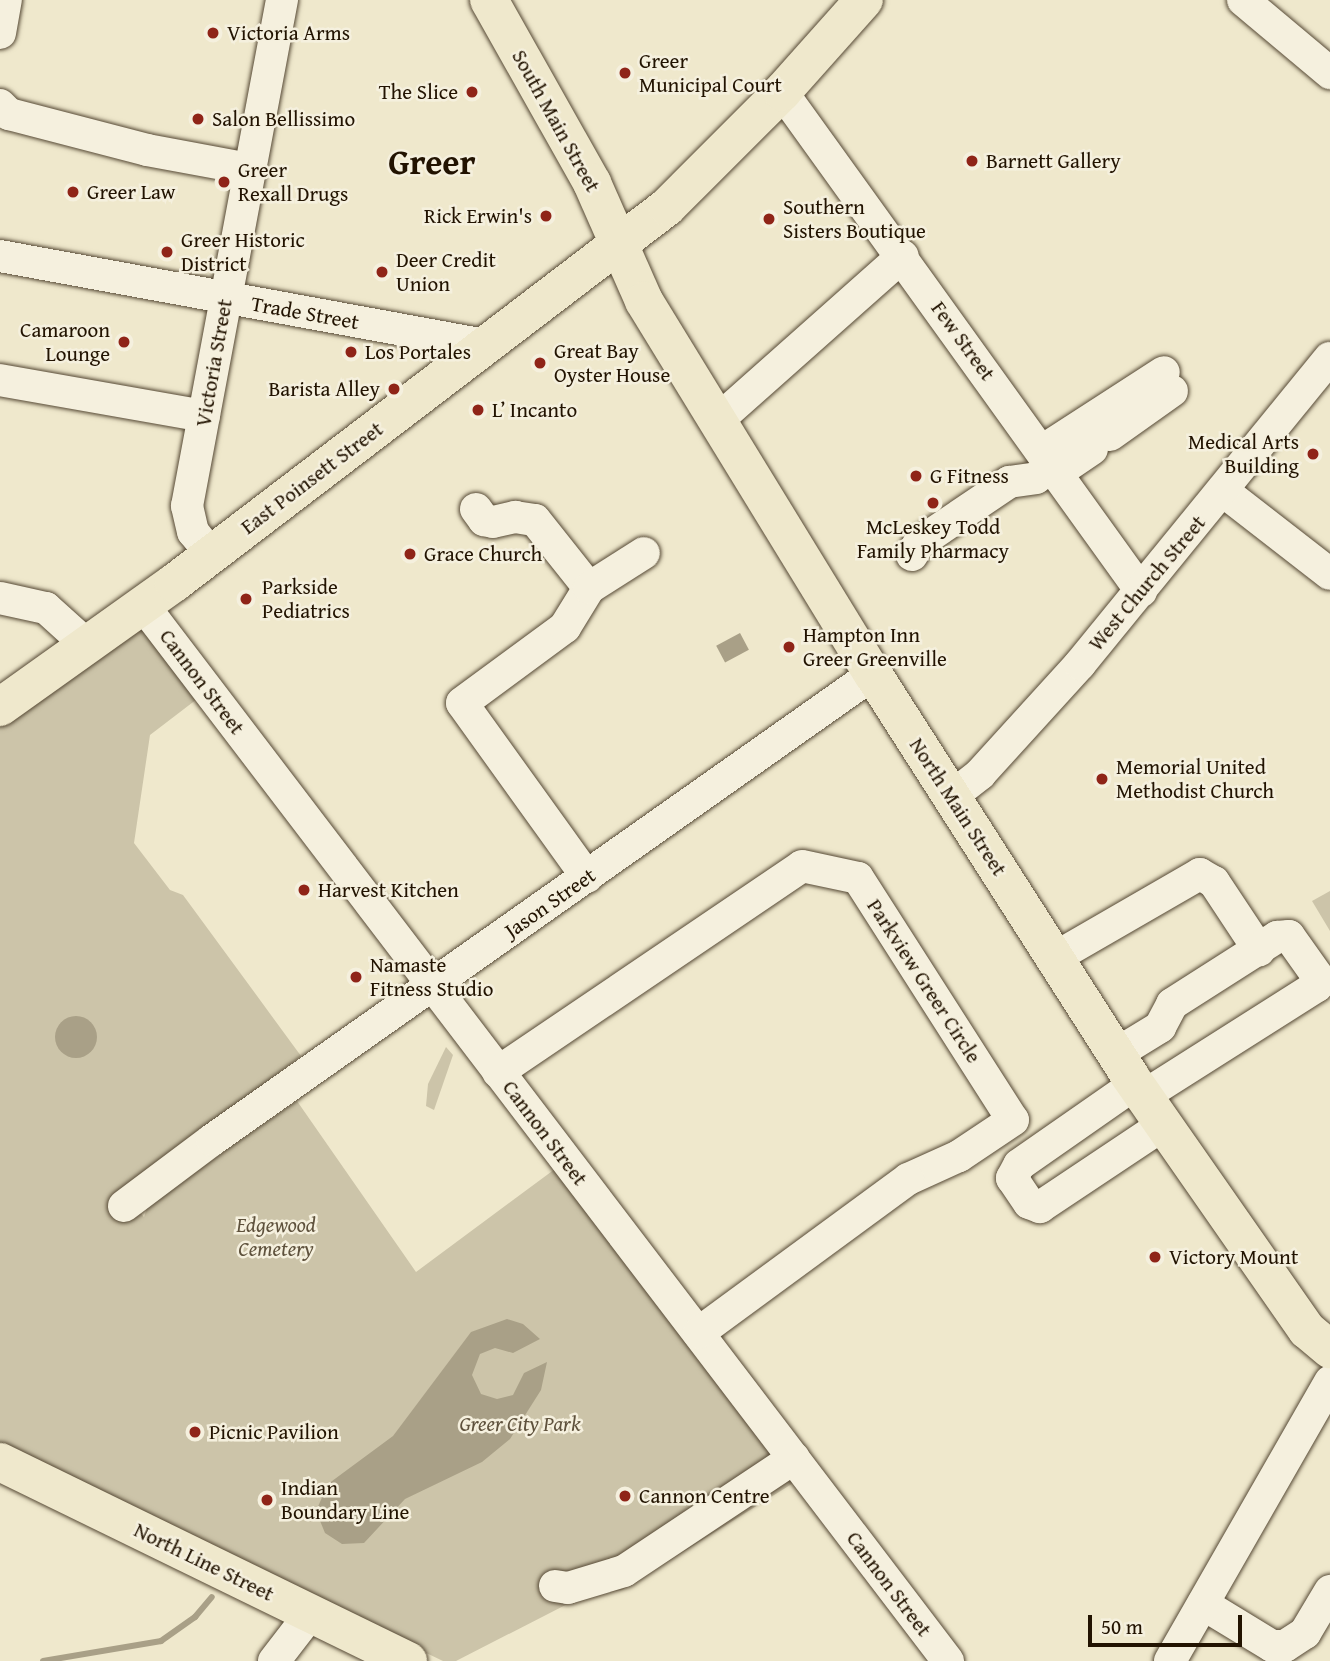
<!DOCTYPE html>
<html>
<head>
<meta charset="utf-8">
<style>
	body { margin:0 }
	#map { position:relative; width:1330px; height:1661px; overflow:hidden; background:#efe8cc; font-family:"Gentium Book Plus",serif }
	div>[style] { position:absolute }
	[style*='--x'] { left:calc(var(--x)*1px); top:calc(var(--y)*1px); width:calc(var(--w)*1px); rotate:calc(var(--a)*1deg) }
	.green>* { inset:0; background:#ccc4a9 }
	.water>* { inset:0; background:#a9a087; transform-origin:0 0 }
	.round { border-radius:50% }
	.stream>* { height:6px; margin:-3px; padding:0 3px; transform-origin:3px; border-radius:3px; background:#a9a087 }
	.roads { filter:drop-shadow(0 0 2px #554834) drop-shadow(0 0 2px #554834) }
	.minor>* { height:32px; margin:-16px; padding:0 16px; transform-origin:16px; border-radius:16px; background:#f5f0de }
	.major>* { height:38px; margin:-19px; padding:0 19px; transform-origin:19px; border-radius:19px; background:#efe8cc }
	.dots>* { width:19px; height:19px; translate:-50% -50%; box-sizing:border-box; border:4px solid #f5f0de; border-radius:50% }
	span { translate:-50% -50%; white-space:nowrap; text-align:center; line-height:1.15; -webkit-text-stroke:5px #f5f0de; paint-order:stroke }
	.poi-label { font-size:21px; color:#221301 }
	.left { translate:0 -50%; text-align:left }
	.right { translate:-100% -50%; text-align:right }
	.street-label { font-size:21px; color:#221301 }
	.park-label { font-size:21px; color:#5e513c; font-style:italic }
	.town-label { font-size:35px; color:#221301; font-weight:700 }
	.scale { position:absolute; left:1088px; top:1615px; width:154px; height:32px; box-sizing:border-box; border:4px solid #221301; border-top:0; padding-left:9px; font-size:21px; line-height:24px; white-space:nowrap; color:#221301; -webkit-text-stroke:5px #f5f0de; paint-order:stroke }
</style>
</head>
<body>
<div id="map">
	<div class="green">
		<i style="clip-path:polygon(134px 629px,150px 632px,201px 696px,150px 735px,134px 843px,170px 890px,183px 895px,301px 1056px,122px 1191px,144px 1217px,148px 1205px,297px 1101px,416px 1272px,555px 1169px,795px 1482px,622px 1590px,583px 1596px,456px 1661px,443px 1661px,0 1449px,0 726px)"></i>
		<i style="clip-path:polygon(1330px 891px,1330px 931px,1312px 901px)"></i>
		<i style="clip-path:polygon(446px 1047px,453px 1055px,434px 1110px,426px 1106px,428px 1084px)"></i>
	</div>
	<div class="water">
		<i style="left:740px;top:633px;width:19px;height:27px;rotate:62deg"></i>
		<i class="round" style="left:55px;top:1016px;width:42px;height:42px"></i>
		<i style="clip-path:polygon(507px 1319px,523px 1324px,540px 1339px,513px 1353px,495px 1348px,480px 1354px,472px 1375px,481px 1394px,497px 1399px,513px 1395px,524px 1373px,547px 1362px,541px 1390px,510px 1439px,482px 1462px,405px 1499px,364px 1543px,342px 1544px,325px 1533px,316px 1511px,328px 1484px,393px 1436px,471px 1332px)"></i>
	</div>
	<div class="stream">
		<i style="--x:43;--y:1661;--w:120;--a:-9.6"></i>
		<i style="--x:161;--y:1641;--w:42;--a:-35.2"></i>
		<i style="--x:195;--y:1617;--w:26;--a:-50"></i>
	</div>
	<div class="roads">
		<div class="minor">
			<i style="--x:1243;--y:0;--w:114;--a:40"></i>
			<i style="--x:0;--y:33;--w:34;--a:-80"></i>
			<i style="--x:782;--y:92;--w:615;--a:54.27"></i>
			<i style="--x:0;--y:105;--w:13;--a:45"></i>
			<i style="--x:9;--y:114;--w:143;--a:14.6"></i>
			<i style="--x:147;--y:150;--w:105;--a:10.5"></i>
			<i style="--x:0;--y:256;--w:495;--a:10.4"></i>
			<i style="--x:0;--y:380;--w:207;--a:10"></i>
			<i style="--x:718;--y:420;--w:247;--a:-41.6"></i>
			<i style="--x:1110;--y:435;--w:76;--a:-35.4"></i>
			<i style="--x:1042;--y:451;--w:145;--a:-32.9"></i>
			<i style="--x:1058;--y:472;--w:41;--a:-34.1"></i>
			<i style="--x:1223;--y:491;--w:135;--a:37.8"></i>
			<i style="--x:476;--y:509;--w:14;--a:54"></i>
			<i style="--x:484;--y:520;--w:9;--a:13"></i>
			<i style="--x:493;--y:522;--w:23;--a:-13"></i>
			<i style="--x:515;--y:517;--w:20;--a:9"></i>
			<i style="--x:535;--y:520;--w:87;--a:51.5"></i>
			<i style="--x:211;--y:554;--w:28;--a:-129"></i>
			<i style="--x:193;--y:532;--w:27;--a:-103"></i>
			<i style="--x:187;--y:506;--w:515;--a:-79.37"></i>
			<i style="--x:912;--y:555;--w:14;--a:-60"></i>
			<i style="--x:919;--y:543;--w:109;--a:-34.1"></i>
			<i style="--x:1009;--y:482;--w:27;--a:-8"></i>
			<i style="--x:1036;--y:478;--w:21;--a:-37"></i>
			<i style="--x:0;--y:598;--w:47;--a:12.3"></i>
			<i style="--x:46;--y:608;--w:55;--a:42.1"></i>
			<i style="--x:143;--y:605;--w:1328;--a:52.68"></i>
			<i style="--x:951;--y:797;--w:37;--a:-38"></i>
			<i style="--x:980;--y:774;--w:149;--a:-47.7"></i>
			<i style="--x:1080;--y:664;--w:395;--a:-50.8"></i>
			<i style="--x:587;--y:877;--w:214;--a:-125.7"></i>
			<i style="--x:462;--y:703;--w:128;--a:-36.4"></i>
			<i style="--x:565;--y:627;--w:46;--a:-58.4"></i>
			<i style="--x:589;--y:588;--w:65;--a:-32.5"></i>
			<i style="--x:1056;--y:957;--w:166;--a:-30"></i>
			<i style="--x:1200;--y:874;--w:16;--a:30"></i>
			<i style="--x:1214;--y:882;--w:82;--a:56.5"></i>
			<i style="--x:1116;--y:1054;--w:52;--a:-31.5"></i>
			<i style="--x:1160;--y:1027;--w:26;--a:-62"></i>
			<i style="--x:1172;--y:1004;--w:125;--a:-32.5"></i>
			<i style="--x:1277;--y:937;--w:12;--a:-5"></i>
			<i style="--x:1289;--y:936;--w:50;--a:54.7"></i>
			<i style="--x:1318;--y:977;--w:9;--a:96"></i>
			<i style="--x:1317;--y:986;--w:205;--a:147.6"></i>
			<i style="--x:498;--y:1072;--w:367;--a:-34.1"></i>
			<i style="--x:802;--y:866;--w:57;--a:12.1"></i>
			<i style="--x:858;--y:878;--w:287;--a:57.4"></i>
			<i style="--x:1013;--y:1120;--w:65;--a:146.3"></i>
			<i style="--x:959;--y:1156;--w:56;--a:155.7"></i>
			<i style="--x:908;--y:1179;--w:260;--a:143.7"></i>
			<i style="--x:1135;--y:1084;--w:141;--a:145.1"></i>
			<i style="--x:1019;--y:1165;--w:15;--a:118"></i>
			<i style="--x:1012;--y:1178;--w:30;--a:56"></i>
			<i style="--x:1029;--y:1203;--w:12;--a:20"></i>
			<i style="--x:1040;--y:1207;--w:148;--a:-33.7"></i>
			<i style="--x:124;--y:1206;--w:110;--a:-36.9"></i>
			<i style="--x:212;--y:1140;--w:809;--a:-35.18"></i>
			<i style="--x:555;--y:1586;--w:13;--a:9"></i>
			<i style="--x:568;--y:1588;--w:59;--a:-16.9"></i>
			<i style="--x:624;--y:1571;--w:204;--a:-33.6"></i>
			<i style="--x:1203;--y:1604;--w:81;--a:31.3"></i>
			<i style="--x:1272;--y:1646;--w:13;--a:0"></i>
			<i style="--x:1285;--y:1646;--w:24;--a:-33"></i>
			<i style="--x:1305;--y:1633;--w:49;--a:-59.2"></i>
			<i style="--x:274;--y:1661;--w:61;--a:-52.4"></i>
			<i style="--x:1170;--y:1661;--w:322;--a:-60.2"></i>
		</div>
		<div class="major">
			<i style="--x:489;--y:0;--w:210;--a:60.6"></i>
			<i style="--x:592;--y:183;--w:129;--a:66.2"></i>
			<i style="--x:644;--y:301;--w:438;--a:58.5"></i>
			<i style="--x:873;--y:674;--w:476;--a:57.4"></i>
			<i style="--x:1129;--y:1075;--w:311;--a:55.1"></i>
			<i style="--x:1307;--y:1330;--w:30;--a:40"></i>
			<i style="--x:0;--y:707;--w:214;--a:-35.5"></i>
			<i style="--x:174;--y:583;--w:620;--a:-37.33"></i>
			<i style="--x:667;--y:207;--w:163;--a:-45"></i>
			<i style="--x:782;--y:92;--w:123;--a:-48.3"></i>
			<i style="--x:0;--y:1462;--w:454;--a:26"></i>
		</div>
	</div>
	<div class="dots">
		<i style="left:213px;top:33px;background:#8f2418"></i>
		<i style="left:625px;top:73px;background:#8f2418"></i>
		<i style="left:472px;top:92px;background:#8f2418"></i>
		<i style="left:198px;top:119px;background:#8f2418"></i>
		<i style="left:972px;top:161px;background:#8f2418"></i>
		<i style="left:224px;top:182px;background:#8f2418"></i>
		<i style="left:73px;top:192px;background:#8f2418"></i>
		<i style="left:546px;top:216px;background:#8f2418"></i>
		<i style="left:769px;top:219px;background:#8f2418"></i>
		<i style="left:167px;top:252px;background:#8f2418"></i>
		<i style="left:382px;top:272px;background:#8f2418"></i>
		<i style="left:124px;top:342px;background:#8f2418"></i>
		<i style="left:351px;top:352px;background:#8f2418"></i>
		<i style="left:540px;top:363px;background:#8f2418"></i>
		<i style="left:394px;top:389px;background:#8f2418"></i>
		<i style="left:478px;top:410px;background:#8f2418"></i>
		<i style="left:1313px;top:454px;background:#8f2418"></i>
		<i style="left:916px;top:476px;background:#8f2418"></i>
		<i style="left:933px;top:503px;background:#8f2418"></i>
		<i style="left:410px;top:554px;background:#8f2418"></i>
		<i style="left:246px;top:599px;background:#8f2418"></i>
		<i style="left:789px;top:647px;background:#8f2418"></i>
		<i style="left:1102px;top:779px;background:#8f2418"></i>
		<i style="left:304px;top:890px;background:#8f2418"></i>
		<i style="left:356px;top:977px;background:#8f2418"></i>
		<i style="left:1155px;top:1257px;background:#8f2418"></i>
		<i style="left:195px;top:1432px;background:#8f2418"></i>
		<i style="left:625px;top:1496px;background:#8f2418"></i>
		<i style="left:267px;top:1500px;background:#8f2418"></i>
	</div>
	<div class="poi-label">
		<span class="left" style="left:227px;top:33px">Victoria Arms</span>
		<span class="left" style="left:639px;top:73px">Greer<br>Municipal Court</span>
		<span class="right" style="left:458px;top:92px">The Slice</span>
		<span class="left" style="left:212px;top:119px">Salon Bellissimo</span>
		<span class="left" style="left:986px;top:161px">Barnett Gallery</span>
		<span class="left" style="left:238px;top:182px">Greer<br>Rexall Drugs</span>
		<span class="left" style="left:87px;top:192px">Greer Law</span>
		<span class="left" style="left:783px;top:219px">Southern<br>Sisters Boutique</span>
		<span class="right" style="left:532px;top:216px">Rick Erwin's</span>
		<span class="left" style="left:181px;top:252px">Greer Historic<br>District</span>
		<span class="left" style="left:396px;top:272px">Deer Credit<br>Union</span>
		<span class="right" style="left:110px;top:342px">Camaroon<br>Lounge</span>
		<span class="left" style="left:554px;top:363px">Great Bay<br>Oyster House</span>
		<span class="left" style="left:365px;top:352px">Los Portales</span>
		<span class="right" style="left:380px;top:389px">Barista Alley</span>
		<span class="left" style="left:492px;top:410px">L’ Incanto</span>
		<span class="right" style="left:1299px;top:454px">Medical Arts<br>Building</span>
		<span class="left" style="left:930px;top:476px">G Fitness</span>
		<span style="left:933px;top:539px">McLeskey Todd<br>Family Pharmacy</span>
		<span class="left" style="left:424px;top:554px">Grace Church</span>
		<span class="left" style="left:262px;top:599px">Parkside<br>Pediatrics</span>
		<span class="left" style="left:803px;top:647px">Hampton Inn<br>Greer Greenville</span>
		<span class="left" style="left:1116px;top:779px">Memorial United<br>Methodist Church</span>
		<span class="left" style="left:318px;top:890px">Harvest Kitchen</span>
		<span class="left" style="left:370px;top:977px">Namaste<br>Fitness Studio</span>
		<span class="left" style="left:1169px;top:1257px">Victory Mount</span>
		<span class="left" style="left:209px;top:1432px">Picnic Pavilion</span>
		<span class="left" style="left:281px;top:1500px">Indian<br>Boundary Line</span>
		<span class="left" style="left:639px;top:1496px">Cannon Centre</span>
	</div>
	<div class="street-label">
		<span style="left:556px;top:121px;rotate:61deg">South Main Street</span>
		<span style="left:305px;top:313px;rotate:10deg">Trade Street</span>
		<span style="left:963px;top:341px;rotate:54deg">Few Street</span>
		<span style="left:214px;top:363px;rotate:-80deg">Victoria Street</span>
		<span style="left:312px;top:478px;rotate:-37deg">East Poinsett Street</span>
		<span style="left:1147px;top:583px;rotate:-50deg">West Church Street</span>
		<span style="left:202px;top:682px;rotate:53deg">Cannon Street</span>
		<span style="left:958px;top:807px;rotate:57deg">North Main Street</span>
		<span style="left:550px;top:903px;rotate:-35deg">Jason Street</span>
		<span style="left:924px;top:981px;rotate:57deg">Parkview Greer Circle</span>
		<span style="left:545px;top:1133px;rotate:53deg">Cannon Street</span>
		<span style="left:204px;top:1562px;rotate:26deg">North Line Street</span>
		<span style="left:889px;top:1584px;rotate:53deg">Cannon Street</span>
	</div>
	<div class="park-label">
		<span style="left:276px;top:1237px">Edgewood<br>Cemetery</span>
		<span style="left:520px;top:1424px">Greer City Park</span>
	</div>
	<div class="town-label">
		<span style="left:432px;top:162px">Greer</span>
	</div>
	<div class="scale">50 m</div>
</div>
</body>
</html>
